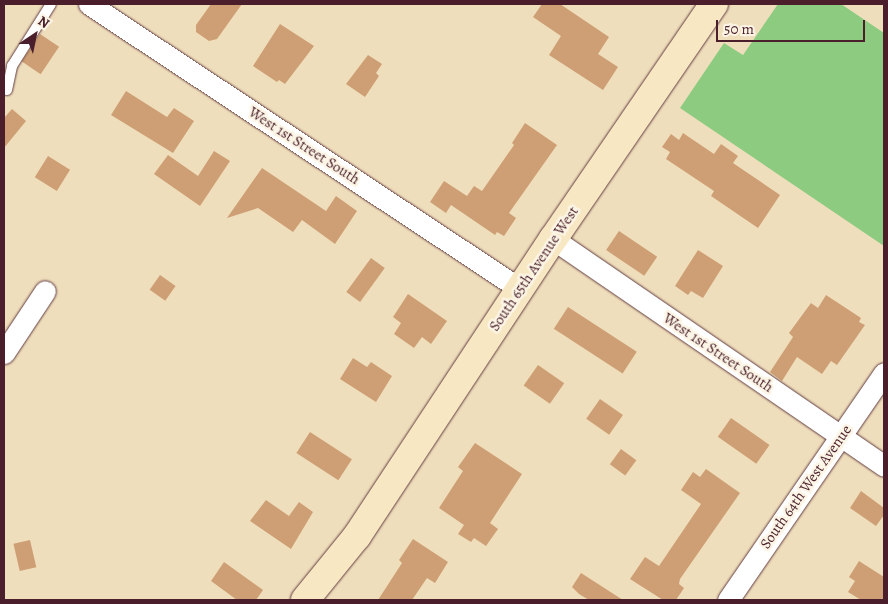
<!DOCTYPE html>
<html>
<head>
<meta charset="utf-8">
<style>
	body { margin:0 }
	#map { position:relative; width:888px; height:604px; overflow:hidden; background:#efdebc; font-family:Alegreya,serif }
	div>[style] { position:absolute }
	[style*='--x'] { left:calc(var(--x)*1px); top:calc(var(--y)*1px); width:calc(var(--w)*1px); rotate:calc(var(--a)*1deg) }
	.green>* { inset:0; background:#8dcb81 }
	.building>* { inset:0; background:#ce9f74; transform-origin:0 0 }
	.roads { filter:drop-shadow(0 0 1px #633c41) drop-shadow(0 0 1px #633c41) }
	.lane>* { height:10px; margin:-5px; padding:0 5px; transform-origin:5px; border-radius:5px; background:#fff }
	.street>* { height:21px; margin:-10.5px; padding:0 10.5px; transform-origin:10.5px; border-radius:10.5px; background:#fff }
	.secondary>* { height:28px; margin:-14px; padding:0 14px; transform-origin:14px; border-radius:14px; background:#f7e8c3 }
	span { translate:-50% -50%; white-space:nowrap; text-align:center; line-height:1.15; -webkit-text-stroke:5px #fcf5e5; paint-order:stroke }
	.street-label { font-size:15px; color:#4a1f2b }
	.frame { position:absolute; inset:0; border:5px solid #4a1f2b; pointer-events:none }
	.north { position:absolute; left:10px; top:10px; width:50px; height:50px; -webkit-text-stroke:4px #fcf5e5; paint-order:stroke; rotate:34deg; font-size:14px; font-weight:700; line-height:20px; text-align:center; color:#4a1f2b }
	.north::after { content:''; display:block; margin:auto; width:18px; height:22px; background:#4a1f2b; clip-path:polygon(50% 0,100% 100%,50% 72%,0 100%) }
	.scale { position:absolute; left:716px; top:20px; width:149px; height:22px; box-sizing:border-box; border:2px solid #4a1f2b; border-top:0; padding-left:6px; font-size:15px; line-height:18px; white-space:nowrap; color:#4a1f2b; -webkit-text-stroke:4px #fcf5e5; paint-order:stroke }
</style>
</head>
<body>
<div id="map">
	<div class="green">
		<i style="clip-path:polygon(778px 4px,841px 4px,884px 33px,884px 246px,680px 108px,724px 43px,743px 55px)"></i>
	</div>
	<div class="building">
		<i style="clip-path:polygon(211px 4px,242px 4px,217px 39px,209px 41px,196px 32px,196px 25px)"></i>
		<i style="clip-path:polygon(542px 4px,560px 4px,609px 37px,598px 54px,618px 67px,603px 90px,549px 55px,561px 36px,533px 17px)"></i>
		<i style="clip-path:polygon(280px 24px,314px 46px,285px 84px,279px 80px,277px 82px,253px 66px)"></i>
		<i style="left:40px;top:34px;width:23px;height:33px;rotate:34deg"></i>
		<i style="clip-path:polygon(368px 55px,382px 64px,376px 73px,379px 76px,365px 97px,346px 84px)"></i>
		<i style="clip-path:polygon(126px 91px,167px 117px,174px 108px,194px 121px,173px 153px,111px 115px)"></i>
		<i style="clip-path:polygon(12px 109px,26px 121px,4px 148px,4px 118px)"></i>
		<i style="clip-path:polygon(525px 123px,557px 145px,509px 213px,516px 218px,504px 236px,497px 232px,495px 235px,451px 205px,446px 213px,430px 202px,444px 181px,467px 196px,474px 186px,482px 191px,514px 145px,512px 143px)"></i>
		<i style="clip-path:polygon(683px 133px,714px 154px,721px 144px,738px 156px,733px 163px,780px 195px,758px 228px,711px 196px,714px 191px,666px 159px,670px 152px,662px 147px,671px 134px,679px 140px)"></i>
		<i style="clip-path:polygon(214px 151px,230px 161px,200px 206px,154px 174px,168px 155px,198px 176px)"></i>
		<i style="left:48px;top:156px;width:26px;height:25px;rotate:32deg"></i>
		<i style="clip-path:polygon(262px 168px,326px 211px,336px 196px,357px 211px,335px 244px,302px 220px,293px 232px,258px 208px,227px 218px)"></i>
		<i style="left:619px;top:231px;width:46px;height:23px;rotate:34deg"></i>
		<i style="clip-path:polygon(698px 250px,723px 266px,703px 298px,691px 291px,688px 295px,675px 286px)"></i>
		<i style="left:371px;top:258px;width:17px;height:42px;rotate:36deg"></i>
		<i style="left:160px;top:275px;width:19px;height:18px;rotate:35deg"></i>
		<i style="clip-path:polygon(408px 294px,447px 321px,431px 344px,422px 337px,414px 348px,394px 334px,401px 323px,393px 317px)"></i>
		<i style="clip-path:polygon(826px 295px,861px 318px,859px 322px,865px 325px,837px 365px,831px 361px,822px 374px,797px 357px,782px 381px,770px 372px,793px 337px,789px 333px,811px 303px,818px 308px)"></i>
		<i style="left:568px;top:307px;width:82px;height:26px;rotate:33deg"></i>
		<i style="clip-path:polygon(353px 358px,367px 367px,371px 362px,392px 376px,376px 402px,340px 379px)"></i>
		<i style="left:538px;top:365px;width:32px;height:25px;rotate:35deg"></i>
		<i style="left:600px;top:399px;width:28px;height:24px;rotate:35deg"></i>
		<i style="left:731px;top:418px;width:47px;height:23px;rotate:35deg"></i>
		<i style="left:310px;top:432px;width:50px;height:25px;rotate:33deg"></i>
		<i style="clip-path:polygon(475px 443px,522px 474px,490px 523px,498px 529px,486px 546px,474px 538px,471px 542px,458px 534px,464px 525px,439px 508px,463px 471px,458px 467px)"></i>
		<i style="left:621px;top:449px;width:19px;height:19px;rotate:36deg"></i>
		<i style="clip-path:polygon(706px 469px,740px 493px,680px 579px,679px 584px,684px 588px,676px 600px,663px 600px,630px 579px,645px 557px,659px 566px,701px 504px,681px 490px,693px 472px,700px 477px)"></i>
		<i style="clip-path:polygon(861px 491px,884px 508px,884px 515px,876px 526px,850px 508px)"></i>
		<i style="clip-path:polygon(266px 500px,289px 516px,299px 502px,313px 512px,291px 549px,250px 521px)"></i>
		<i style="clip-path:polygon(413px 539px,448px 562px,435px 583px,427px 578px,412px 600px,378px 600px,402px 563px,399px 560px)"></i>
		<i style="left:30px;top:540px;width:28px;height:17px;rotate:77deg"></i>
		<i style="clip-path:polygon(859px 561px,884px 577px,884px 600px,861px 600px,848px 592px,855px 581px,849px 577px)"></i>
		<i style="clip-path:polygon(224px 562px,263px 590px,256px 600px,237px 600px,211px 581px)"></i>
		<i style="clip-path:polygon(581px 573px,623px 600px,589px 600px,579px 594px,572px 587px)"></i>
	</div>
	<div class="roads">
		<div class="lane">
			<i style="--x:7;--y:90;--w:25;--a:-78"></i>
			<i style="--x:12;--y:66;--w:73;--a:-57.8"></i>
		</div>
		<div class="street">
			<i style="--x:89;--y:4;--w:517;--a:33.47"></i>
			<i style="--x:553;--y:239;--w:401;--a:34.4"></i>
			<i style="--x:4;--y:353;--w:74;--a:-56.5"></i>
			<i style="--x:728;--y:600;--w:275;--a:-55.5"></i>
		</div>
		<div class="secondary">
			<i style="--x:305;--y:600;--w:82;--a:-50.9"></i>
			<i style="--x:357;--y:536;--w:356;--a:-56.6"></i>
			<i style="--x:553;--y:239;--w:285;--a:-55.6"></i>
		</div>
	</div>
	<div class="street-label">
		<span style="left:304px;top:146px;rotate:33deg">West 1st Street South</span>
		<span style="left:534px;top:269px;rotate:-56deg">South 65th Avenue West</span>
		<span style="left:718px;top:353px;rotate:34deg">West 1st Street South</span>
		<span style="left:806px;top:487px;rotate:-55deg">South 64th West Avenue</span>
	</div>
	<div class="frame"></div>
	<div class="north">N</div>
	<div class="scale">50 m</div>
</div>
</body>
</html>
